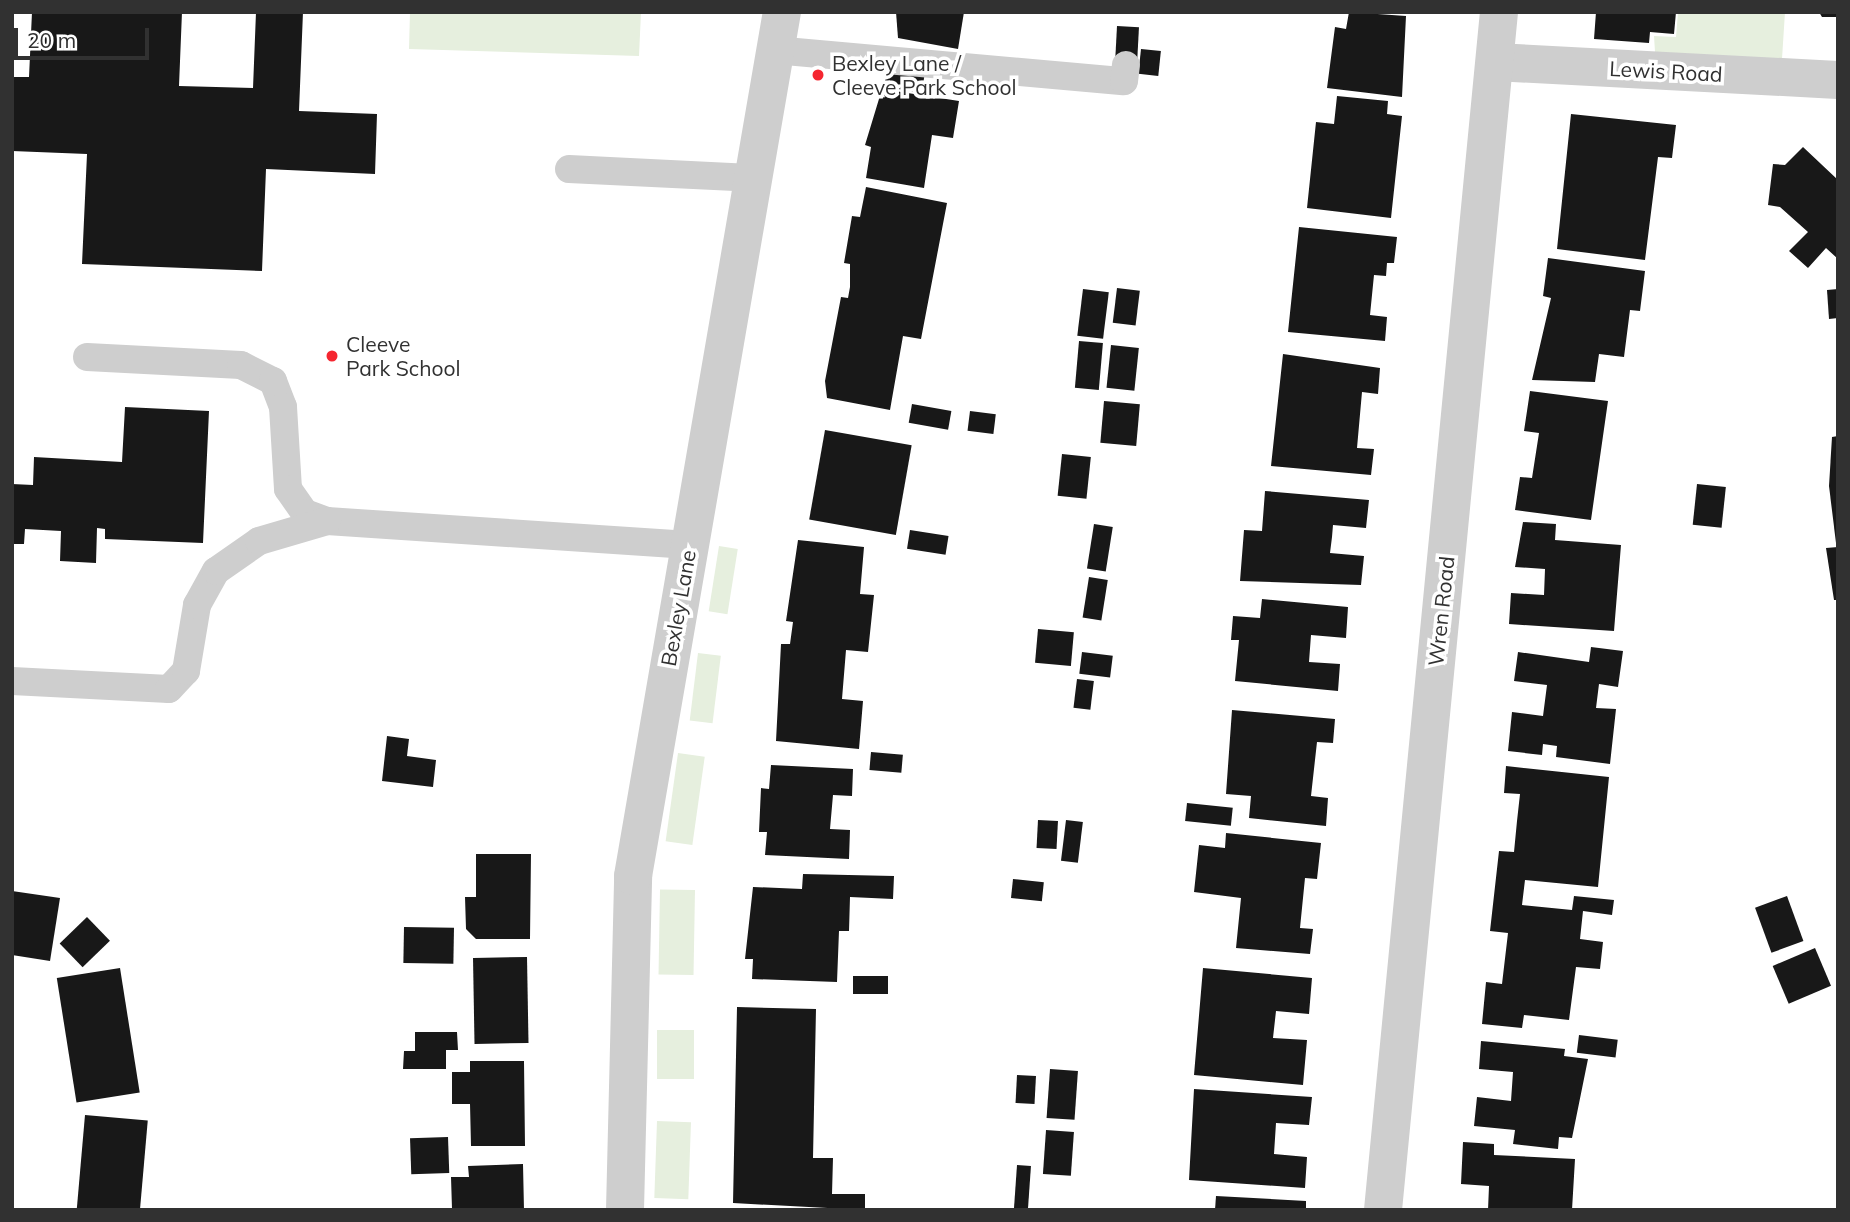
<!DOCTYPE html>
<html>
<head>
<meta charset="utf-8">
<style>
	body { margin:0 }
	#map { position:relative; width:1850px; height:1222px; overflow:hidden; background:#fff; font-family:Mulish,sans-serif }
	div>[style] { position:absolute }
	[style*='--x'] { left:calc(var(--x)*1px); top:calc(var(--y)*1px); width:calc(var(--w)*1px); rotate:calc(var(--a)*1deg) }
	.green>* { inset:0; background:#e6efde; transform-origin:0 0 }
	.building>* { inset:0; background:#181818; transform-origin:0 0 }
	.service>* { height:28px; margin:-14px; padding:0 14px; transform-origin:14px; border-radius:14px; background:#cecece }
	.minor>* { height:38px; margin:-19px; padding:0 19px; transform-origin:19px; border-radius:19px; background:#cecece }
	.tertiary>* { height:38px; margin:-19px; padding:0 19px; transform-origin:19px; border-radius:19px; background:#cecece }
	.dots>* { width:19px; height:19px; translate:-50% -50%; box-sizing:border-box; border:4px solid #fff; border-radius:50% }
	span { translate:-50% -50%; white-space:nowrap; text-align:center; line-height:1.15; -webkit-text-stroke:7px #fff; paint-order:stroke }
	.poi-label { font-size:21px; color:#313131 }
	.left { translate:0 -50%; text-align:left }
	.street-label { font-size:21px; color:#313131 }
	.frame { position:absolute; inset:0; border:14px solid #313131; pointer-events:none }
	.scale { position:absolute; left:14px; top:28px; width:135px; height:32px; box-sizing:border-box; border:4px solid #313131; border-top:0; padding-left:9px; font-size:21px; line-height:24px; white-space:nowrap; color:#313131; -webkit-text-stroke:5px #fff; paint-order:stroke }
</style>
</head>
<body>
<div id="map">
	<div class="green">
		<i style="clip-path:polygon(410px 12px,641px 12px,639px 56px,409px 49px)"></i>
		<i style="clip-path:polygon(1678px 12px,1785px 12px,1782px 59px,1655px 52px,1654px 36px,1676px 37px)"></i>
		<i style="left:719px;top:546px;width:19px;height:66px;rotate:9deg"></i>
		<i style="left:698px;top:653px;width:23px;height:68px;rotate:7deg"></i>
		<i style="left:678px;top:753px;width:27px;height:89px;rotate:8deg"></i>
		<i style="left:695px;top:890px;width:85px;height:35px;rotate:91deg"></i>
		<i style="left:657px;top:1030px;width:37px;height:49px"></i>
		<i style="left:657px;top:1121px;width:34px;height:77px;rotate:2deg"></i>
	</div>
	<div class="building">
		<i style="clip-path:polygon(32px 12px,182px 12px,179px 86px,253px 88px,256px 12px,303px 12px,299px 111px,377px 114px,375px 174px,266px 169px,262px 271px,82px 264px,87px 154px,12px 151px,12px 77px,29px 77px)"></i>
		<i style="clip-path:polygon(896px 12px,964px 12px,958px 49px,898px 38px)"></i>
		<i style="clip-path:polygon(1349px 12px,1406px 16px,1402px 97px,1327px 88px,1335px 27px,1346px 29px)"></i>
		<i style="clip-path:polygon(1596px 12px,1676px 12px,1674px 34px,1650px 32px,1649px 43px,1594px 39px)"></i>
		<i style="clip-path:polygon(1819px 12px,1838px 12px,1838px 17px,1822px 17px)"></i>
		<i style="left:1117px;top:26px;width:22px;height:32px;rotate:3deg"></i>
		<i style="left:1141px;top:49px;width:20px;height:25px;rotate:6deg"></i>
		<i style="left:887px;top:69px;width:38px;height:18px;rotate:9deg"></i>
		<i style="clip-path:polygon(882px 89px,959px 101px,953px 138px,932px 135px,924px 188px,866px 178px,871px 147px,865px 145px)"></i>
		<i style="clip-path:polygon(1337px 96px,1388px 101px,1387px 114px,1402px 116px,1391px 218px,1307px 208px,1316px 122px,1334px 124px)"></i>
		<i style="clip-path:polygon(1571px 114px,1676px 125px,1672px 158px,1658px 157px,1645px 260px,1557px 249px)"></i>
		<i style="clip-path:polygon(1803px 147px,1838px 180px,1838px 259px,1826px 248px,1808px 268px,1789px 251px,1808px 232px,1780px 207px,1768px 205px,1773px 164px,1785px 165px)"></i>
		<i style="clip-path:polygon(866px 187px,947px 203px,921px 339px,903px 336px,890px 410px,827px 398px,825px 381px,841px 297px,848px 298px,850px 287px,850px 264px,844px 263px,852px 216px,860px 217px)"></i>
		<i style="clip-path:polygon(1299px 227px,1397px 237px,1394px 263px,1387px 263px,1386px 276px,1374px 275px,1370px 315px,1387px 317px,1385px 341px,1288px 332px)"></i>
		<i style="clip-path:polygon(1548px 258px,1645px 271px,1640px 311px,1630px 310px,1624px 357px,1599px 354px,1595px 382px,1532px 380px,1551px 298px,1543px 296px)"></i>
		<i style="left:1117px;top:288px;width:23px;height:35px;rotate:7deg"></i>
		<i style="left:1083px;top:289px;width:26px;height:47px;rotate:7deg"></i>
		<i style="clip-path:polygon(1838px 289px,1838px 318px,1829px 319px,1827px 290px)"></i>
		<i style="left:1079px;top:341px;width:24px;height:47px;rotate:5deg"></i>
		<i style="left:1111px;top:345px;width:28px;height:43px;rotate:6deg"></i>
		<i style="clip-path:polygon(1283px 354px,1380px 368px,1378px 394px,1362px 392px,1357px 448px,1374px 449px,1371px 475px,1271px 466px)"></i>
		<i style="clip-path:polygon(1530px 391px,1608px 401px,1591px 520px,1515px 510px,1520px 477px,1532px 478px,1539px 433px,1524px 431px)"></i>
		<i style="left:1104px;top:401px;width:36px;height:42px;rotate:5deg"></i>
		<i style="left:912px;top:404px;width:40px;height:19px;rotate:10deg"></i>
		<i style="clip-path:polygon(125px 407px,209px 411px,203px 543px,105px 539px,105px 529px,97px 528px,96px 563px,60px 561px,61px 531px,25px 529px,24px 544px,12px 544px,12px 484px,33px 485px,34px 457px,122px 462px)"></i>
		<i style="left:970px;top:411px;width:26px;height:20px;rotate:7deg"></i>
		<i style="left:825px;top:430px;width:88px;height:91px;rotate:10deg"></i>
		<i style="clip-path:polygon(1838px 436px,1838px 543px,1836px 543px,1829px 486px,1832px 437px)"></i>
		<i style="left:1062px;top:454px;width:29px;height:42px;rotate:6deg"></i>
		<i style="left:1697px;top:484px;width:29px;height:41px;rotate:6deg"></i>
		<i style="clip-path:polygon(1265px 491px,1369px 500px,1366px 528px,1333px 525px,1332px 537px,1330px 553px,1364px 556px,1361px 585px,1240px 581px,1244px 530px,1262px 531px)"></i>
		<i style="clip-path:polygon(1523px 522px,1556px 524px,1555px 540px,1621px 545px,1614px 631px,1509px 624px,1511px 593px,1544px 595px,1545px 569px,1515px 567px)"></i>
		<i style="left:1094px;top:524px;width:19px;height:45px;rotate:9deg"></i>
		<i style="left:910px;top:530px;width:39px;height:19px;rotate:9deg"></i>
		<i style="clip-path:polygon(798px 540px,864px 547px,860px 594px,874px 595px,868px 652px,846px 650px,842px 699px,863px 701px,859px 749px,776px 741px,781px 644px,790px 644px,793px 622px,786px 621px)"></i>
		<i style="clip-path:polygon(1838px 547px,1838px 600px,1834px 600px,1826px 548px)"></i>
		<i style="left:1089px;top:577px;width:19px;height:41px;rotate:9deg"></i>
		<i style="clip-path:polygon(1262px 599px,1348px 607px,1346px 638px,1311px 635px,1309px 662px,1340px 664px,1338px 691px,1235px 681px,1239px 640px,1231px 640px,1233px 616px,1260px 618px)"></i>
		<i style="left:1038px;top:629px;width:36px;height:34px;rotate:5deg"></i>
		<i style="clip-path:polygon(1591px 647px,1623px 651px,1618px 687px,1599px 684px,1596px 708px,1616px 709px,1610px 764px,1556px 757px,1557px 746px,1543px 744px,1542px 755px,1508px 751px,1512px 712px,1543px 716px,1547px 685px,1514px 681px,1518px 652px,1589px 662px)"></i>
		<i style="left:1082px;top:652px;width:31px;height:22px;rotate:7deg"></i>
		<i style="left:1077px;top:679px;width:17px;height:29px;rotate:7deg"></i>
		<i style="clip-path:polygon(1232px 710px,1335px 719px,1333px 743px,1317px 742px,1311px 796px,1328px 798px,1326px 826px,1249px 818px,1251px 796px,1226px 794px)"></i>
		<i style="clip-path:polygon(387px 736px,409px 739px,407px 756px,436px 760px,433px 787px,382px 781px)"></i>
		<i style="left:871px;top:752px;width:32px;height:18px;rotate:5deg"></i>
		<i style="clip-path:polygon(771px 765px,853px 769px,852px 796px,833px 795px,830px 829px,850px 830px,849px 859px,765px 855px,767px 832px,759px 832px,761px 788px,769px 789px)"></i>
		<i style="clip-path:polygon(1506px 766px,1609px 777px,1598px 887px,1525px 880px,1522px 905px,1572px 910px,1574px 896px,1614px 900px,1612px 915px,1583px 911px,1580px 939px,1603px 942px,1600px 969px,1576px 967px,1569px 1020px,1524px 1015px,1522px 1028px,1482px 1024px,1486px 982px,1502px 984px,1508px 933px,1490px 931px,1499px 851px,1514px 852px,1517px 821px,1520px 794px,1504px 793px)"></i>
		<i style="left:1187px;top:803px;width:46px;height:18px;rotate:6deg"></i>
		<i style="left:1038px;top:820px;width:20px;height:28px;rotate:3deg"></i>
		<i style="left:1066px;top:820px;width:17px;height:41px;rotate:7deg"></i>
		<i style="clip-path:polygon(1226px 833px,1321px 843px,1317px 879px,1305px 878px,1300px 928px,1313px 929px,1310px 954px,1236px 948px,1241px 898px,1194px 892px,1199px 845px,1225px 848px)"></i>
		<i style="clip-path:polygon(476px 854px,531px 854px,530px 939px,476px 939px,466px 929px,465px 897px,476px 897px)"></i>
		<i style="clip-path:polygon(803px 874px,894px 876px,893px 899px,850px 897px,849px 931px,839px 931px,837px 982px,752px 979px,753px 959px,745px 959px,753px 887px,802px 889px)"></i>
		<i style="left:1013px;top:879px;width:31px;height:19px;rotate:6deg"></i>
		<i style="clip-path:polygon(12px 891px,60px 898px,50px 961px,12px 955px)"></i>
		<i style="left:1787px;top:896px;width:48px;height:34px;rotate:70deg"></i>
		<i style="left:87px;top:917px;width:33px;height:38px;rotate:46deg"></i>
		<i style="left:404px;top:927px;width:50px;height:36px;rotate:1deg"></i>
		<i style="left:1815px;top:948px;width:41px;height:46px;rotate:67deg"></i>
		<i style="left:527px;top:957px;width:86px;height:54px;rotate:89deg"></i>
		<i style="left:120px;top:968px;width:126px;height:64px;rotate:81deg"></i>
		<i style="clip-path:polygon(1203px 968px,1312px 978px,1309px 1014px,1276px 1011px,1273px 1038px,1307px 1040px,1303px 1085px,1194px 1075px)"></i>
		<i style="left:853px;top:976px;width:35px;height:18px"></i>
		<i style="clip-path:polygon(737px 1007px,816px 1009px,813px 1158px,833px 1158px,832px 1194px,865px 1194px,865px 1210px,733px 1203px)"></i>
		<i style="clip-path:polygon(415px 1032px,457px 1032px,458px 1050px,446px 1050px,446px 1069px,403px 1069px,404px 1051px,415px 1051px)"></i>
		<i style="left:1579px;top:1035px;width:39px;height:18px;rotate:7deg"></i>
		<i style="clip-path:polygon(1481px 1041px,1565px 1049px,1564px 1056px,1588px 1059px,1572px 1138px,1559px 1137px,1558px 1149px,1513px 1144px,1515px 1130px,1474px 1126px,1477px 1097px,1511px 1101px,1513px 1072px,1479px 1069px)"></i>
		<i style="clip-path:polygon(470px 1061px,524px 1061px,525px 1146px,471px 1146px,470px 1104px,452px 1104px,452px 1072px,470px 1072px)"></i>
		<i style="left:1050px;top:1069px;width:28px;height:49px;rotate:4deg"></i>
		<i style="left:1017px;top:1075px;width:19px;height:28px;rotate:3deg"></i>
		<i style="clip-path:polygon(1194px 1089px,1312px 1097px,1309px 1125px,1276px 1123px,1274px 1154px,1307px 1157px,1305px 1188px,1189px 1180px)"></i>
		<i style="left:85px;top:1115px;width:63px;height:95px;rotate:5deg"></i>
		<i style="left:1046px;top:1130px;width:28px;height:44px;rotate:4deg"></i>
		<i style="left:448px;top:1137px;width:36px;height:38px;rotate:88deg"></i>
		<i style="clip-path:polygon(1463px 1142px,1494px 1144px,1494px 1155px,1575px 1159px,1572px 1210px,1488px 1210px,1489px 1186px,1461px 1184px)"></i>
		<i style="clip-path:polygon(523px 1164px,524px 1210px,452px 1209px,451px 1177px,469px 1177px,468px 1166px)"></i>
		<i style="left:1017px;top:1165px;width:14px;height:45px;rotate:4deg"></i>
		<i style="clip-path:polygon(1216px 1196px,1306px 1201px,1306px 1210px,1215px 1210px)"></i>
	</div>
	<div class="service">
		<i style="--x:774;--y:50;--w:351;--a:5.1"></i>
		<i style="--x:1124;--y:81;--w:16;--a:-83"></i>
		<i style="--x:569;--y:169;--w:182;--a:2.8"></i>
		<i style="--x:87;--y:357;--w:154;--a:3"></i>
		<i style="--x:241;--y:365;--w:36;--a:27"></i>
		<i style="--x:273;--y:381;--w:28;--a:69"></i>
		<i style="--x:283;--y:407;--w:82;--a:86.5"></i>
		<i style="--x:288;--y:489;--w:29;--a:55"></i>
		<i style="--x:305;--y:513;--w:23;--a:20"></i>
		<i style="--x:327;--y:521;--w:363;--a:3.8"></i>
		<i style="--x:12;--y:681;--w:157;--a:2.9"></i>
		<i style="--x:169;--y:689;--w:25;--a:-47"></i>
		<i style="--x:186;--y:671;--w:67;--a:-80.5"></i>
		<i style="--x:197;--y:605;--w:39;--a:-61"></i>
		<i style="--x:216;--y:571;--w:52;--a:-34.9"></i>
		<i style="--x:259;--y:541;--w:71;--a:-16.4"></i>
	</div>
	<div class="minor">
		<i style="--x:1495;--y:62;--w:343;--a:3"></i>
		<i style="--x:1383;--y:1210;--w:1204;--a:-84.47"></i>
	</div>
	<div class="tertiary">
		<i style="--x:625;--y:1210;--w:334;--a:-88.6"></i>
		<i style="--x:633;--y:876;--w:877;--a:-80.22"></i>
	</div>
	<div class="dots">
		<i style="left:818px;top:75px;background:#f52630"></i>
		<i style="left:332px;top:356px;background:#f52630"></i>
	</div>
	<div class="poi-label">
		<span class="left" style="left:832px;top:75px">Bexley Lane /<br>Cleeve Park School</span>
		<span class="left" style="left:346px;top:356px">Cleeve<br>Park School</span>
	</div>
	<div class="street-label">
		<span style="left:1666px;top:71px;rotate:3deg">Lewis Road</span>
		<span style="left:678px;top:608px;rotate:-80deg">Bexley Lane</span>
		<span style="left:1441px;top:611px;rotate:-84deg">Wren Road</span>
	</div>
	<div class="frame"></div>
	<div class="scale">20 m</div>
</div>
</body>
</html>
